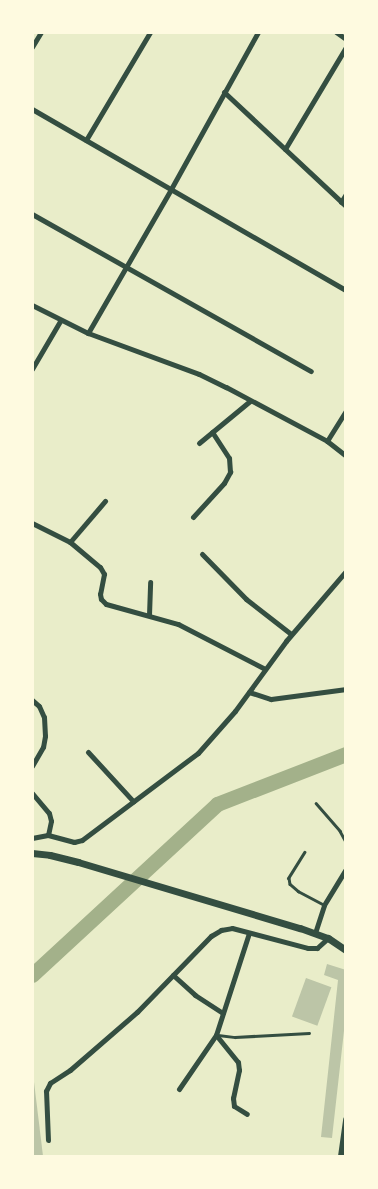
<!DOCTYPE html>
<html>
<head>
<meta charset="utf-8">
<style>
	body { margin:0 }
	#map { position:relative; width:378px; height:1189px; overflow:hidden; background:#e9edc9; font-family:"Titillium Web",sans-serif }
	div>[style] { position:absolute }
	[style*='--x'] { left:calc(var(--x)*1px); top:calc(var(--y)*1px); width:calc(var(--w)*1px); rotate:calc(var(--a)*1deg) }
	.river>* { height:15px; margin:-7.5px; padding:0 7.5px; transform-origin:7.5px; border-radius:7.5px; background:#a3b18a }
	.building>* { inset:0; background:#bcc5a7; transform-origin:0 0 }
	.service>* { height:2.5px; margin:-1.25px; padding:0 1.25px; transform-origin:1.25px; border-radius:1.25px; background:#344e41 }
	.minor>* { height:5px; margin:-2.5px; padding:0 2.5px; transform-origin:2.5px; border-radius:2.5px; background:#344e41 }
	.secondary>* { height:7px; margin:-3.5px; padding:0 3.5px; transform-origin:3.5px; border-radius:3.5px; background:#344e41 }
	span { translate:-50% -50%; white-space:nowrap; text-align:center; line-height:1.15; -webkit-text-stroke:5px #fefae0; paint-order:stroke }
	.frame { position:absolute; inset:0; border:34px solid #fefae0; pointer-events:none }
</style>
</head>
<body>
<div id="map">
	<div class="river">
		<i style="--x:32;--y:975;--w:252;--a:-42.7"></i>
		<i style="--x:217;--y:804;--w:138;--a:-21.2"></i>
	</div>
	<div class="building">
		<i style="clip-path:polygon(327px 964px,346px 970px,346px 1013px,332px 1138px,321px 1137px,338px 980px,324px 975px)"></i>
		<i style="left:306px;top:978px;width:27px;height:41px;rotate:20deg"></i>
		<i style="clip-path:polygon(34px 1082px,43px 1156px,32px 1156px)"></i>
	</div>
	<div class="service">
		<i style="--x:316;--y:803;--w:37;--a:49"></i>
		<i style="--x:340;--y:831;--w:13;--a:61"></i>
		<i style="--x:305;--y:852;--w:31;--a:122"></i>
		<i style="--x:289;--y:878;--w:6;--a:81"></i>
		<i style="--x:290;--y:884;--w:11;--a:41"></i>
		<i style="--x:298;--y:891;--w:30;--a:28"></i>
		<i style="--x:218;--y:1035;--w:17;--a:7"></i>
		<i style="--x:235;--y:1037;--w:74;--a:-3.1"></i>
	</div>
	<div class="minor">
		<i style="--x:336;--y:32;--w:12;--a:35"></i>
		<i style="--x:32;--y:47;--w:17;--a:-59"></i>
		<i style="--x:224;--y:92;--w:167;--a:43.1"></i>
		<i style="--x:32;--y:109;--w:362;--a:30"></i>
		<i style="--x:86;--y:140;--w:126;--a:-59.3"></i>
		<i style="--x:285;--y:149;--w:119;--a:-59.1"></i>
		<i style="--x:341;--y:202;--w:9;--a:-58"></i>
		<i style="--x:32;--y:214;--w:320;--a:29.4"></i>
		<i style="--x:32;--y:305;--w:63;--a:26.6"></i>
		<i style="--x:88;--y:333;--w:118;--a:20.3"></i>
		<i style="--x:199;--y:374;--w:30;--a:26"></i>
		<i style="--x:226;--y:387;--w:115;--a:28.1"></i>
		<i style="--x:327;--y:441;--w:24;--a:38"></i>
		<i style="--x:88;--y:333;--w:166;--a:-60"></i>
		<i style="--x:171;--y:189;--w:179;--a:-61"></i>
		<i style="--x:32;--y:369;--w:56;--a:-59.7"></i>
		<i style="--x:327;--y:441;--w:36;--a:-58"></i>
		<i style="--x:199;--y:443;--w:66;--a:-39.5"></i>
		<i style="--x:193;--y:517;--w:46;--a:-47.6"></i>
		<i style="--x:224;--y:483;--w:13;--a:-61"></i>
		<i style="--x:230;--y:472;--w:14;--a:-94"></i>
		<i style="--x:229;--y:458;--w:31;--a:-123"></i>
		<i style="--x:32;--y:523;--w:42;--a:26.6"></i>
		<i style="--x:70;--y:542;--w:39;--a:40"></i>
		<i style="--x:100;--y:567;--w:8;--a:60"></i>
		<i style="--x:104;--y:574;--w:20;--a:101"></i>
		<i style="--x:100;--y:594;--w:5;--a:79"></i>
		<i style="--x:101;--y:599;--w:7;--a:45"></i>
		<i style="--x:106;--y:604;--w:75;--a:15.5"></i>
		<i style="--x:178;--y:624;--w:98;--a:27.3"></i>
		<i style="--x:70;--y:542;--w:54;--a:-49.5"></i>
		<i style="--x:202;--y:554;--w:63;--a:45.6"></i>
		<i style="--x:246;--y:599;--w:57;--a:37.9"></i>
		<i style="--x:149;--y:615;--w:33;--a:-88"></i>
		<i style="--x:249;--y:692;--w:23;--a:18"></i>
		<i style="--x:271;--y:699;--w:76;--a:-7.6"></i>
		<i style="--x:32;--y:700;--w:9;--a:41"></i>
		<i style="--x:39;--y:706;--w:12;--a:66"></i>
		<i style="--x:44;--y:717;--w:19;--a:87"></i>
		<i style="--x:45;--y:736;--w:11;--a:100"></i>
		<i style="--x:43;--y:747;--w:22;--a:120"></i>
		<i style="--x:88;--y:752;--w:67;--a:47.4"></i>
		<i style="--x:32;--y:793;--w:26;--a:50"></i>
		<i style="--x:49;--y:813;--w:8;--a:76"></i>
		<i style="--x:51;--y:821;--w:14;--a:102"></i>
		<i style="--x:32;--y:838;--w:16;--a:-11"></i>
		<i style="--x:48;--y:835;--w:27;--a:15"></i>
		<i style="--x:74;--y:842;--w:8;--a:-14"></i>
		<i style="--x:82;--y:840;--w:145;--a:-36.9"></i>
		<i style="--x:198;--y:753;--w:56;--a:-48.6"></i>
		<i style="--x:235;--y:711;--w:87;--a:-53.9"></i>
		<i style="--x:286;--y:641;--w:92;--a:-49.4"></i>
		<i style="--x:315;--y:933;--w:29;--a:-72"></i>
		<i style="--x:324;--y:905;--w:42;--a:-58.6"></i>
		<i style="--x:173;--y:975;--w:30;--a:42"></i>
		<i style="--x:195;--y:995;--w:33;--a:33"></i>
		<i style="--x:216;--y:1035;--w:35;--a:51"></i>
		<i style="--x:238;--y:1062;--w:8;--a:83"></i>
		<i style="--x:239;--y:1070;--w:29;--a:102"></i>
		<i style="--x:233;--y:1098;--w:8;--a:83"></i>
		<i style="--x:234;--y:1106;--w:15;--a:32"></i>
		<i style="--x:179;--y:1089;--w:65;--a:-55.6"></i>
		<i style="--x:216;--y:1035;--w:107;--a:-72.1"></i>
		<i style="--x:48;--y:1140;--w:49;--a:-92.3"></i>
		<i style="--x:46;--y:1091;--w:9;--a:-63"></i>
		<i style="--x:50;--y:1083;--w:24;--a:-33"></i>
		<i style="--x:70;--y:1070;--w:89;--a:-40.9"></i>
		<i style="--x:137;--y:1012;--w:106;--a:-45.8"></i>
		<i style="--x:211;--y:936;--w:12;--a:-31"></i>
		<i style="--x:221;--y:930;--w:11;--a:-10"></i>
		<i style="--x:232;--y:928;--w:79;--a:14.7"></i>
		<i style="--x:308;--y:948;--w:9;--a:0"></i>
		<i style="--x:317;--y:948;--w:15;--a:-42"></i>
	</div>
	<div class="secondary">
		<i style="--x:32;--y:853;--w:18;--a:6"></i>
		<i style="--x:50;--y:855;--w:29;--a:14"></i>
		<i style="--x:78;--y:862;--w:232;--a:16.6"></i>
		<i style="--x:300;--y:928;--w:30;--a:20"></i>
		<i style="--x:328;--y:938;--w:22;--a:34"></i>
		<i style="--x:341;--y:1156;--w:37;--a:-82"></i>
	</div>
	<div class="frame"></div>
</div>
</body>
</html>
